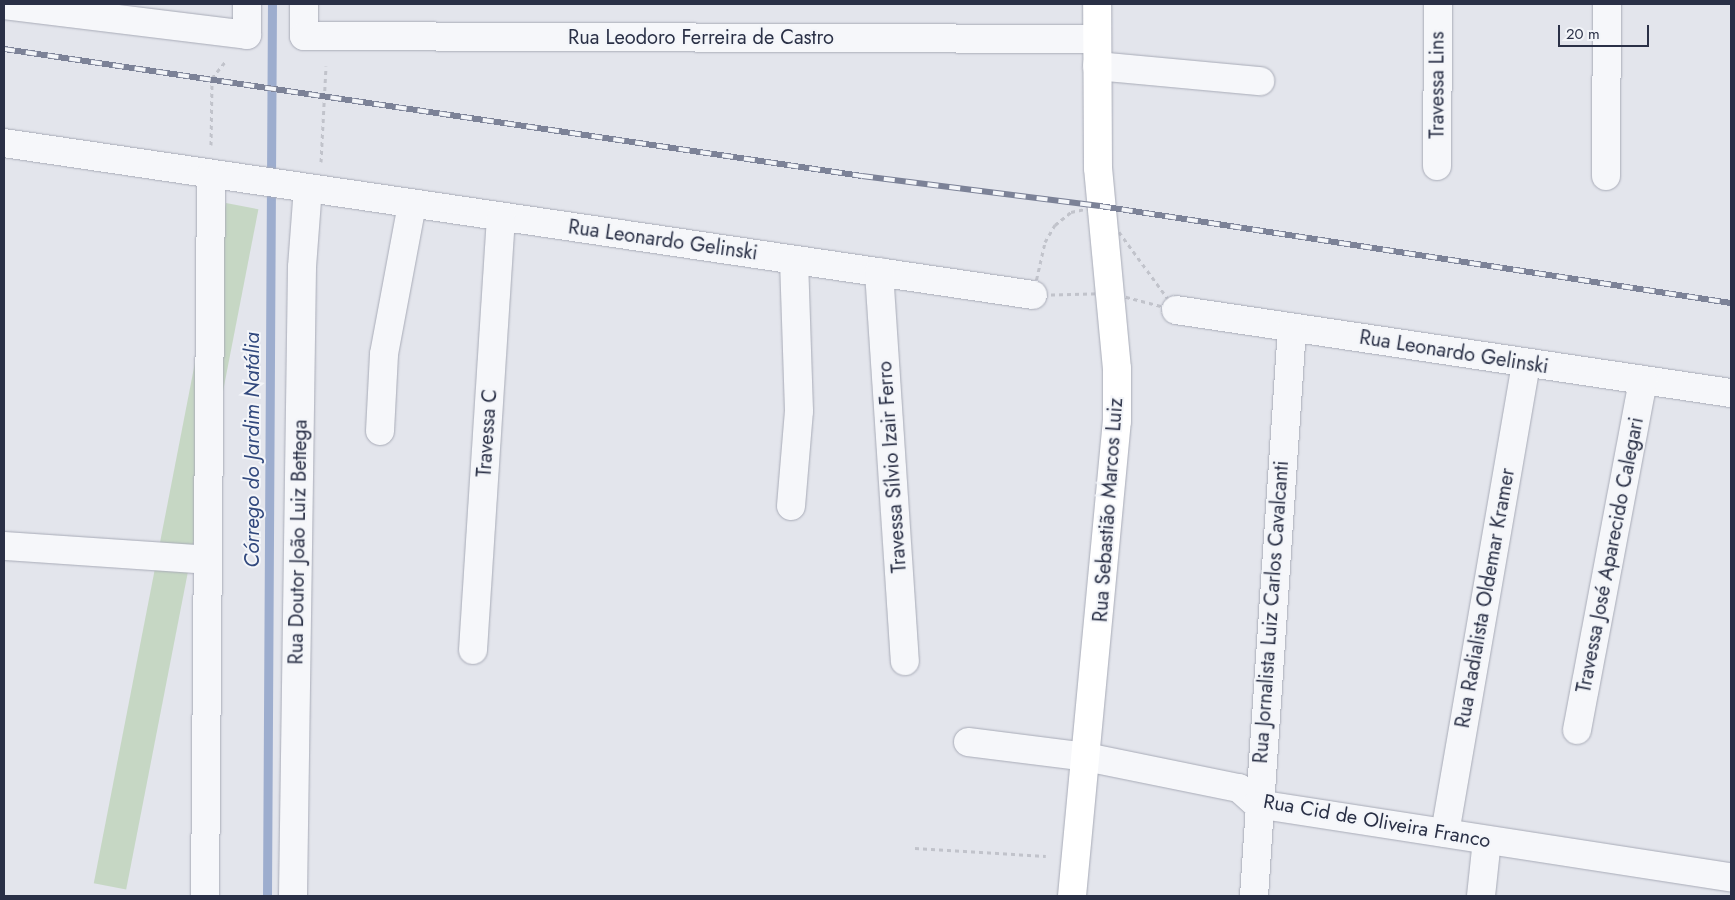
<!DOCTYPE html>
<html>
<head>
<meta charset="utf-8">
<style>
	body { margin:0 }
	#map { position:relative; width:1735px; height:900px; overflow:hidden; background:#e3e5ec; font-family:Jost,sans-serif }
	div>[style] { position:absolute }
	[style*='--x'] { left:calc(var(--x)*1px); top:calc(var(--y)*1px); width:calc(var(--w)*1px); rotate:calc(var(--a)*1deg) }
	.green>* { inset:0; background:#c6d7c4; transform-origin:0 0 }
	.stream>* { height:9px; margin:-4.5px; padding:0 4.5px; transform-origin:4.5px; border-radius:4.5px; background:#9dadce }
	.path>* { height:3px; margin-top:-1.5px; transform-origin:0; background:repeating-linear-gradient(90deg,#c1c3cb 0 4px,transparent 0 8px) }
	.roads { filter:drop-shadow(0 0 1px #a8abb7) drop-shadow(0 0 1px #a8abb7) }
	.minor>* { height:28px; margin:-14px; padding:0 14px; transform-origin:14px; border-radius:14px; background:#f6f7fa }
	.major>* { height:28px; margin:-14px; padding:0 14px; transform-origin:14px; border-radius:14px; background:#fff }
	.rail>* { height:5.5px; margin-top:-2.75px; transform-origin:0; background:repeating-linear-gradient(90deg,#f3f5f9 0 11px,#7c8297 0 22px); box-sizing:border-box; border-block:1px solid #7c8297 }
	span { translate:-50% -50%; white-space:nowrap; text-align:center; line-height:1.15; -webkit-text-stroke:4px #f3f5f9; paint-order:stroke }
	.street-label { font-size:20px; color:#2a3046 }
	.water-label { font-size:21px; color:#31487d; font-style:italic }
	.frame { position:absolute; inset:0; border:5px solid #2a3046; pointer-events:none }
	.scale { position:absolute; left:1558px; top:25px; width:91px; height:22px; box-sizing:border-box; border:2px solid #2a3046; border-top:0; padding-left:6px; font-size:15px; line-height:18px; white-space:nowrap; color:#2a3046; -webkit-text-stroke:4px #f3f5f9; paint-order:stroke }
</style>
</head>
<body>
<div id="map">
	<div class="green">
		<i style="left:226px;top:203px;width:33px;height:693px;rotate:11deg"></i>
	</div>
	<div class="stream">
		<i style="--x:267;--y:896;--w:892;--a:-89.68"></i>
	</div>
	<div class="path">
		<i style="--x:211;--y:145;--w:67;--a:-89.1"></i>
		<i style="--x:212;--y:78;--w:22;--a:-51"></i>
		<i style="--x:321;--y:162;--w:96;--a:-87"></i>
		<i style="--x:1100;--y:206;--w:129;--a:53.8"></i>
		<i style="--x:1176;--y:310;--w:67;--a:-165.3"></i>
		<i style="--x:1111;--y:293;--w:78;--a:178.5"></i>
		<i style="--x:1033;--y:295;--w:54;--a:-77.2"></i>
		<i style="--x:1045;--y:242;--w:20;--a:-60"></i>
		<i style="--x:1055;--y:225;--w:21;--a:-39"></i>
		<i style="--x:1071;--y:212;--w:30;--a:-12"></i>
		<i style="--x:915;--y:848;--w:131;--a:3.5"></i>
	</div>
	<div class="roads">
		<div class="minor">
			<i style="--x:304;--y:4;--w:32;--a:90"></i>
			<i style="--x:304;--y:36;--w:793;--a:0.22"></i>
			<i style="--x:4;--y:5;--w:245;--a:7"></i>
			<i style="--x:247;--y:35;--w:31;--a:-90"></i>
			<i style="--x:1097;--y:66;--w:164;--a:5.3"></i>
			<i style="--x:4;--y:143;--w:1040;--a:8.4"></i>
			<i style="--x:1437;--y:166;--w:162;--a:-89.6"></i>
			<i style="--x:1606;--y:176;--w:172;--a:-89.7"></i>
			<i style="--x:879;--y:272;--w:390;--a:86.2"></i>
			<i style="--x:1176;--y:310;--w:561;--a:8.51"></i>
			<i style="--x:380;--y:431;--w:77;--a:-87"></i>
			<i style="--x:384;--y:354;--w:153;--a:-79.4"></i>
			<i style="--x:791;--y:506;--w:95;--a:-85.2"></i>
			<i style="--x:799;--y:411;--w:151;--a:-91.9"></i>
			<i style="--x:4;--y:546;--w:204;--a:3.9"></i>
			<i style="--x:473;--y:650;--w:434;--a:-86.3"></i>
			<i style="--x:1577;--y:730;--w:356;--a:-79.3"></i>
			<i style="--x:968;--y:742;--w:119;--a:7.2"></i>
			<i style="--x:1086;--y:757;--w:156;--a:11.5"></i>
			<i style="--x:1239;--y:788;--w:24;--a:42"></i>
			<i style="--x:1257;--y:804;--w:480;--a:8.8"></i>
			<i style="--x:1445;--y:833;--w:477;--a:-80.2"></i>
			<i style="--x:205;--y:896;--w:722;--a:-89.52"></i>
			<i style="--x:293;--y:896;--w:629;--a:-89.18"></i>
			<i style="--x:302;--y:267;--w:79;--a:-85.7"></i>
			<i style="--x:1254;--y:896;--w:569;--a:-86.17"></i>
			<i style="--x:1481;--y:896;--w:56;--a:-83.9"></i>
		</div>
		<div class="major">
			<i style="--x:1072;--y:896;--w:477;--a:-84.6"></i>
			<i style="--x:1117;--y:421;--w:52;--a:-90"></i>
			<i style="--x:1117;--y:369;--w:202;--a:-95.4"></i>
			<i style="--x:1098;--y:168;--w:164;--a:-90.3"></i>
		</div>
	</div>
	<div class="rail">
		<i style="--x:4;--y:49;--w:867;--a:8.42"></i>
		<i style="--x:862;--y:176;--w:240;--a:7.2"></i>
		<i style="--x:1100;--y:206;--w:638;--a:8.74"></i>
	</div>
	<div class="street-label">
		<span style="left:701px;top:37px">Rua Leodoro Ferreira de Castro</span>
		<span style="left:1437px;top:85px;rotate:-90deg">Travessa Lins</span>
		<span style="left:663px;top:240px;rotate:8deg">Rua Leonardo Gelinski</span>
		<span style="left:1454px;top:352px;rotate:9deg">Rua Leonardo Gelinski</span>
		<span style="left:487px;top:433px;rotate:-86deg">Travessa C</span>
		<span style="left:892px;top:467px;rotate:-94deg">Travessa Sílvio Izair Ferro</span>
		<span style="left:1108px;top:510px;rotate:-86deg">Rua Sebastião Marcos Luiz</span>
		<span style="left:298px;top:542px;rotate:-89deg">Rua Doutor João Luiz Bettega</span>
		<span style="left:1610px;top:555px;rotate:-79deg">Travessa José Aparecido Calegari</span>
		<span style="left:1485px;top:598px;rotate:-80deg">Rua Radialista Oldemar Kramer</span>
		<span style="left:1271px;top:612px;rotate:-86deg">Rua Jornalista Luiz Carlos Cavalcanti</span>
		<span style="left:1377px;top:821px;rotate:10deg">Rua Cid de Oliveira Franco</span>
	</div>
	<div class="water-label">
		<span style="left:252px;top:450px;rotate:-90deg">Córrego do Jardim Natália</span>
	</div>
	<div class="frame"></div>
	<div class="scale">20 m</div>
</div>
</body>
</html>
